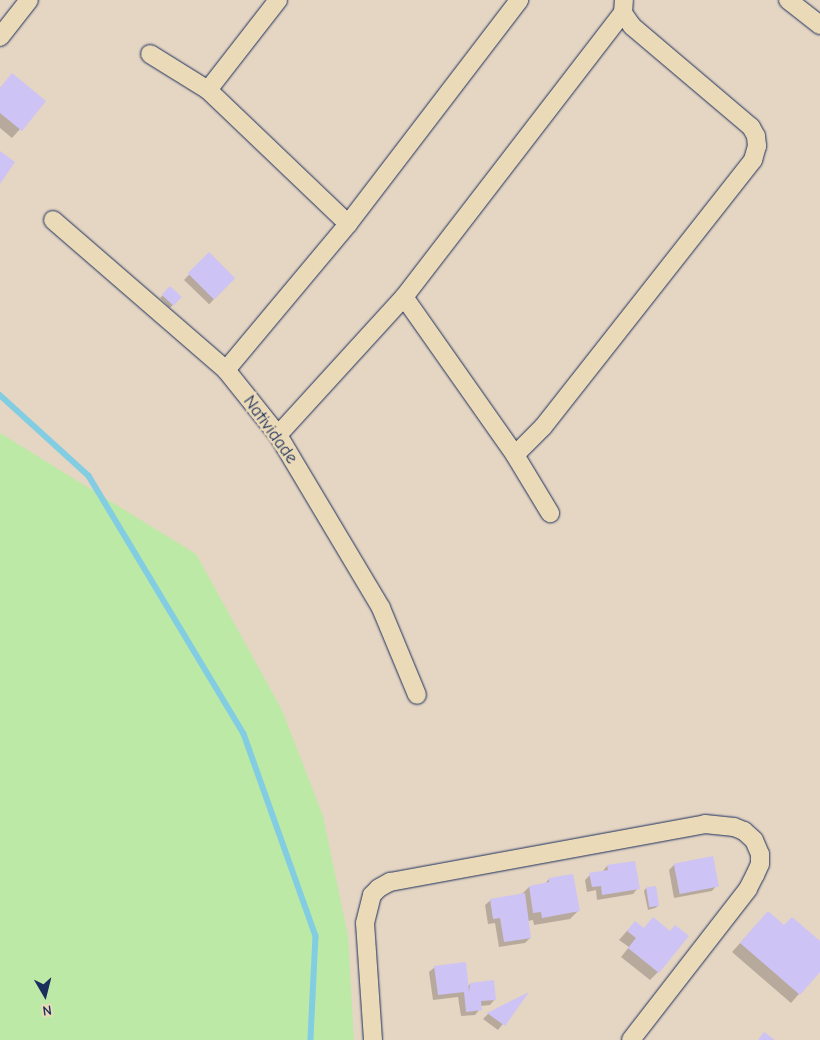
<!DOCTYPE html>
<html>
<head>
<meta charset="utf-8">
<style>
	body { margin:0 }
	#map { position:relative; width:820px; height:1040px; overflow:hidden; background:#e5d5c3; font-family:"Comic Neue",sans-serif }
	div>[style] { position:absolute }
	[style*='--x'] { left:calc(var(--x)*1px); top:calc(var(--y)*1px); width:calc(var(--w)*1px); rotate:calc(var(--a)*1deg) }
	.green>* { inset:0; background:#bde9a7 }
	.shadow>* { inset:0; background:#0003; transform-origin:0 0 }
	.stream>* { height:5.5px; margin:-2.75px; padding:0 2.75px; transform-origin:2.75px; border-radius:2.75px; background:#82cde2 }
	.building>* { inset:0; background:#cec3f5; transform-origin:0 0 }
	.roads { filter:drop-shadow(0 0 1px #1b2f5e) drop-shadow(0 0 1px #1b2f5e) }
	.street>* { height:18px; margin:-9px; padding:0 9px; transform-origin:9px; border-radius:9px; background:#ebdab7 }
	span { translate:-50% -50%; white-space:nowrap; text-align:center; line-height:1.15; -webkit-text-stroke:5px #ebdab7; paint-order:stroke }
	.street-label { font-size:18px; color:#1b2f5e }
	.north { position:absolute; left:20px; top:970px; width:50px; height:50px; -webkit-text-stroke:4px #ebdab7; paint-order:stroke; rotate:172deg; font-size:14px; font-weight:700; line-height:20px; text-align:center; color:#1b2f5e }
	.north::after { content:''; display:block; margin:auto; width:18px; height:22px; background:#1b2f5e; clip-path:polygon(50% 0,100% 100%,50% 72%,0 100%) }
</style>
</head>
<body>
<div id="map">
	<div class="green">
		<i style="clip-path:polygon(0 433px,196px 554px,282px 710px,323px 816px,348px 936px,354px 1040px,0 1040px)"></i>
	</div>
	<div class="shadow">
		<i style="clip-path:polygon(12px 75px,44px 102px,12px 138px,0 128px,0 88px)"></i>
		<i style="left:209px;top:254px;width:35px;height:36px;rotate:44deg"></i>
		<i style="left:170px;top:288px;width:14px;height:14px;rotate:45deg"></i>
		<i style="clip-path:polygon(634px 862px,638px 888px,633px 894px,597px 900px,596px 890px,587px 892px,585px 880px,590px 875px,602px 872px,607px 866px)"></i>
		<i style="clip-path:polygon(674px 865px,717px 885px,712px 891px,674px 898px,669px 870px)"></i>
		<i style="clip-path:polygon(549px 879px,578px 911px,570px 919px,534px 925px,533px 920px,528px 921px,530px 938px,525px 943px,499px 947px,495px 923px,488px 924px,485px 905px,491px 900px,521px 895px,529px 887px,544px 885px)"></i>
		<i style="clip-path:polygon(646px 888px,658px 906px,655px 908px,648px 910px,644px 891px)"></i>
		<i style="clip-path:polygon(768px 912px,784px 926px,820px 943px,820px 970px,791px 1003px,732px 952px)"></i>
		<i style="clip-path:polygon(635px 922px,643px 929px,658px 972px,650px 980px,621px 957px,629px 947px,619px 940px)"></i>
		<i style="clip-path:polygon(435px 967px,468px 986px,470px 984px,495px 999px,490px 1005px,480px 1006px,480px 1009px,475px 1015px,461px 1016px,458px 997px,433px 1000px,429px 972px)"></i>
		<i style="clip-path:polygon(525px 996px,498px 1030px,483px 1019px,488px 1014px)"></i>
	</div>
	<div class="stream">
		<i style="--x:0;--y:395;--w:120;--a:42.3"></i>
		<i style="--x:89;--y:476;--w:301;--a:59"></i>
		<i style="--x:244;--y:734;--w:214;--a:70.4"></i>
		<i style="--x:316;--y:936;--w:104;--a:92.8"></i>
	</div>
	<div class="building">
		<i style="clip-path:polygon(12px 73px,46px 101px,22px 131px,0 113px,0 88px)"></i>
		<i style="clip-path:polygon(0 151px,15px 162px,0 184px)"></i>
		<i style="left:209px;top:252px;width:37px;height:30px;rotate:45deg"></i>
		<i style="left:170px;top:286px;width:16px;height:12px;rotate:43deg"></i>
		<i style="left:713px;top:856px;width:31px;height:40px;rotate:79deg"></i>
		<i style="clip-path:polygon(635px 861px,640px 889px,602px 895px,601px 886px,592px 887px,589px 873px,608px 870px,607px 865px)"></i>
		<i style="clip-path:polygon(573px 874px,580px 911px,542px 918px,541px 912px,533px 913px,529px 886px,549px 882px,549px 878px)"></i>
		<i style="left:656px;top:886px;width:20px;height:10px;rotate:81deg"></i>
		<i style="clip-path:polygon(525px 893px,531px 938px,504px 942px,500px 918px,493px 919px,490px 899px)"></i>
		<i style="clip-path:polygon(768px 911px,784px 925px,792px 917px,820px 941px,820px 972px,800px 995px,740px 943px)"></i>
		<i style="clip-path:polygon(653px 917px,670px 931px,675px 925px,689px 936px,659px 973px,628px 948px,636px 938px,627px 931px,635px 921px,644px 928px)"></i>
		<i style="clip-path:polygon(466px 962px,469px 992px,470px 983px,494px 980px,496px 1000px,481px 1001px,482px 1010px,466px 1012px,464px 992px,438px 995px,434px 966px)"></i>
		<i style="clip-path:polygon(529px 992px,505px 1026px,487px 1013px)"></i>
		<i style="clip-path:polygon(764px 1032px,775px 1040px,758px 1040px)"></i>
	</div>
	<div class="roads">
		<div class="street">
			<i style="--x:788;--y:0;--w:41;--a:38"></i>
			<i style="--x:0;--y:37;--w:47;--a:-51.9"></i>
			<i style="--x:150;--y:54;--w:68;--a:31.8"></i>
			<i style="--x:208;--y:90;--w:194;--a:43.7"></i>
			<i style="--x:208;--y:90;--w:114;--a:-52.1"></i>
			<i style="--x:53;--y:220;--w:229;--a:40.9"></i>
			<i style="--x:226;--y:370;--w:83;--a:51.3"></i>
			<i style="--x:278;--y:435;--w:201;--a:59.2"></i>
			<i style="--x:381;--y:608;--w:94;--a:67.5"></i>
			<i style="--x:404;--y:297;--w:193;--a:54.9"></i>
			<i style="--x:515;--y:455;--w:68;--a:58.9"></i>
			<i style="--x:226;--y:370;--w:190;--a:-50.1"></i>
			<i style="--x:348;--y:224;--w:282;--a:-52.6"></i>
			<i style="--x:278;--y:435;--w:187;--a:-47.6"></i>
			<i style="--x:404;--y:297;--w:359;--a:-52.4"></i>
			<i style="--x:515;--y:455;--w:40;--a:-45"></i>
			<i style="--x:543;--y:427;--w:340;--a:-51.8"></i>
			<i style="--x:753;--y:160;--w:15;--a:-74"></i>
			<i style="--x:757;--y:146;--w:10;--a:-96"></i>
			<i style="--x:756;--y:136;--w:10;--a:-119"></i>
			<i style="--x:751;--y:127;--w:156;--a:-139.7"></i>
			<i style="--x:632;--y:26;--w:16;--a:-125"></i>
			<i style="--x:623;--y:13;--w:13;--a:-86"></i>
			<i style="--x:373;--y:1040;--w:117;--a:-93.9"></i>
			<i style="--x:365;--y:923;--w:29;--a:-76"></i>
			<i style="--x:372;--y:895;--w:10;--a:-45"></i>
			<i style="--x:379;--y:888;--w:13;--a:-29"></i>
			<i style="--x:390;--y:882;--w:320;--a:-10.4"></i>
			<i style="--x:705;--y:824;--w:29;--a:6"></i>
			<i style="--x:734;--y:827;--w:11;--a:22"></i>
			<i style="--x:744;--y:831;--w:13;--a:42"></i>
			<i style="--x:754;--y:840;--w:15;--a:67"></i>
			<i style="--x:760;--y:854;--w:10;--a:90"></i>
			<i style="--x:760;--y:864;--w:12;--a:114"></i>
			<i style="--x:755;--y:875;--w:16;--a:117"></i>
			<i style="--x:748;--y:889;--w:191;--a:127.8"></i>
		</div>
	</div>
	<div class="street-label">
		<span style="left:270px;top:430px;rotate:54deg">Natividade</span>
	</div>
	<div class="north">N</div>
</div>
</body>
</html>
